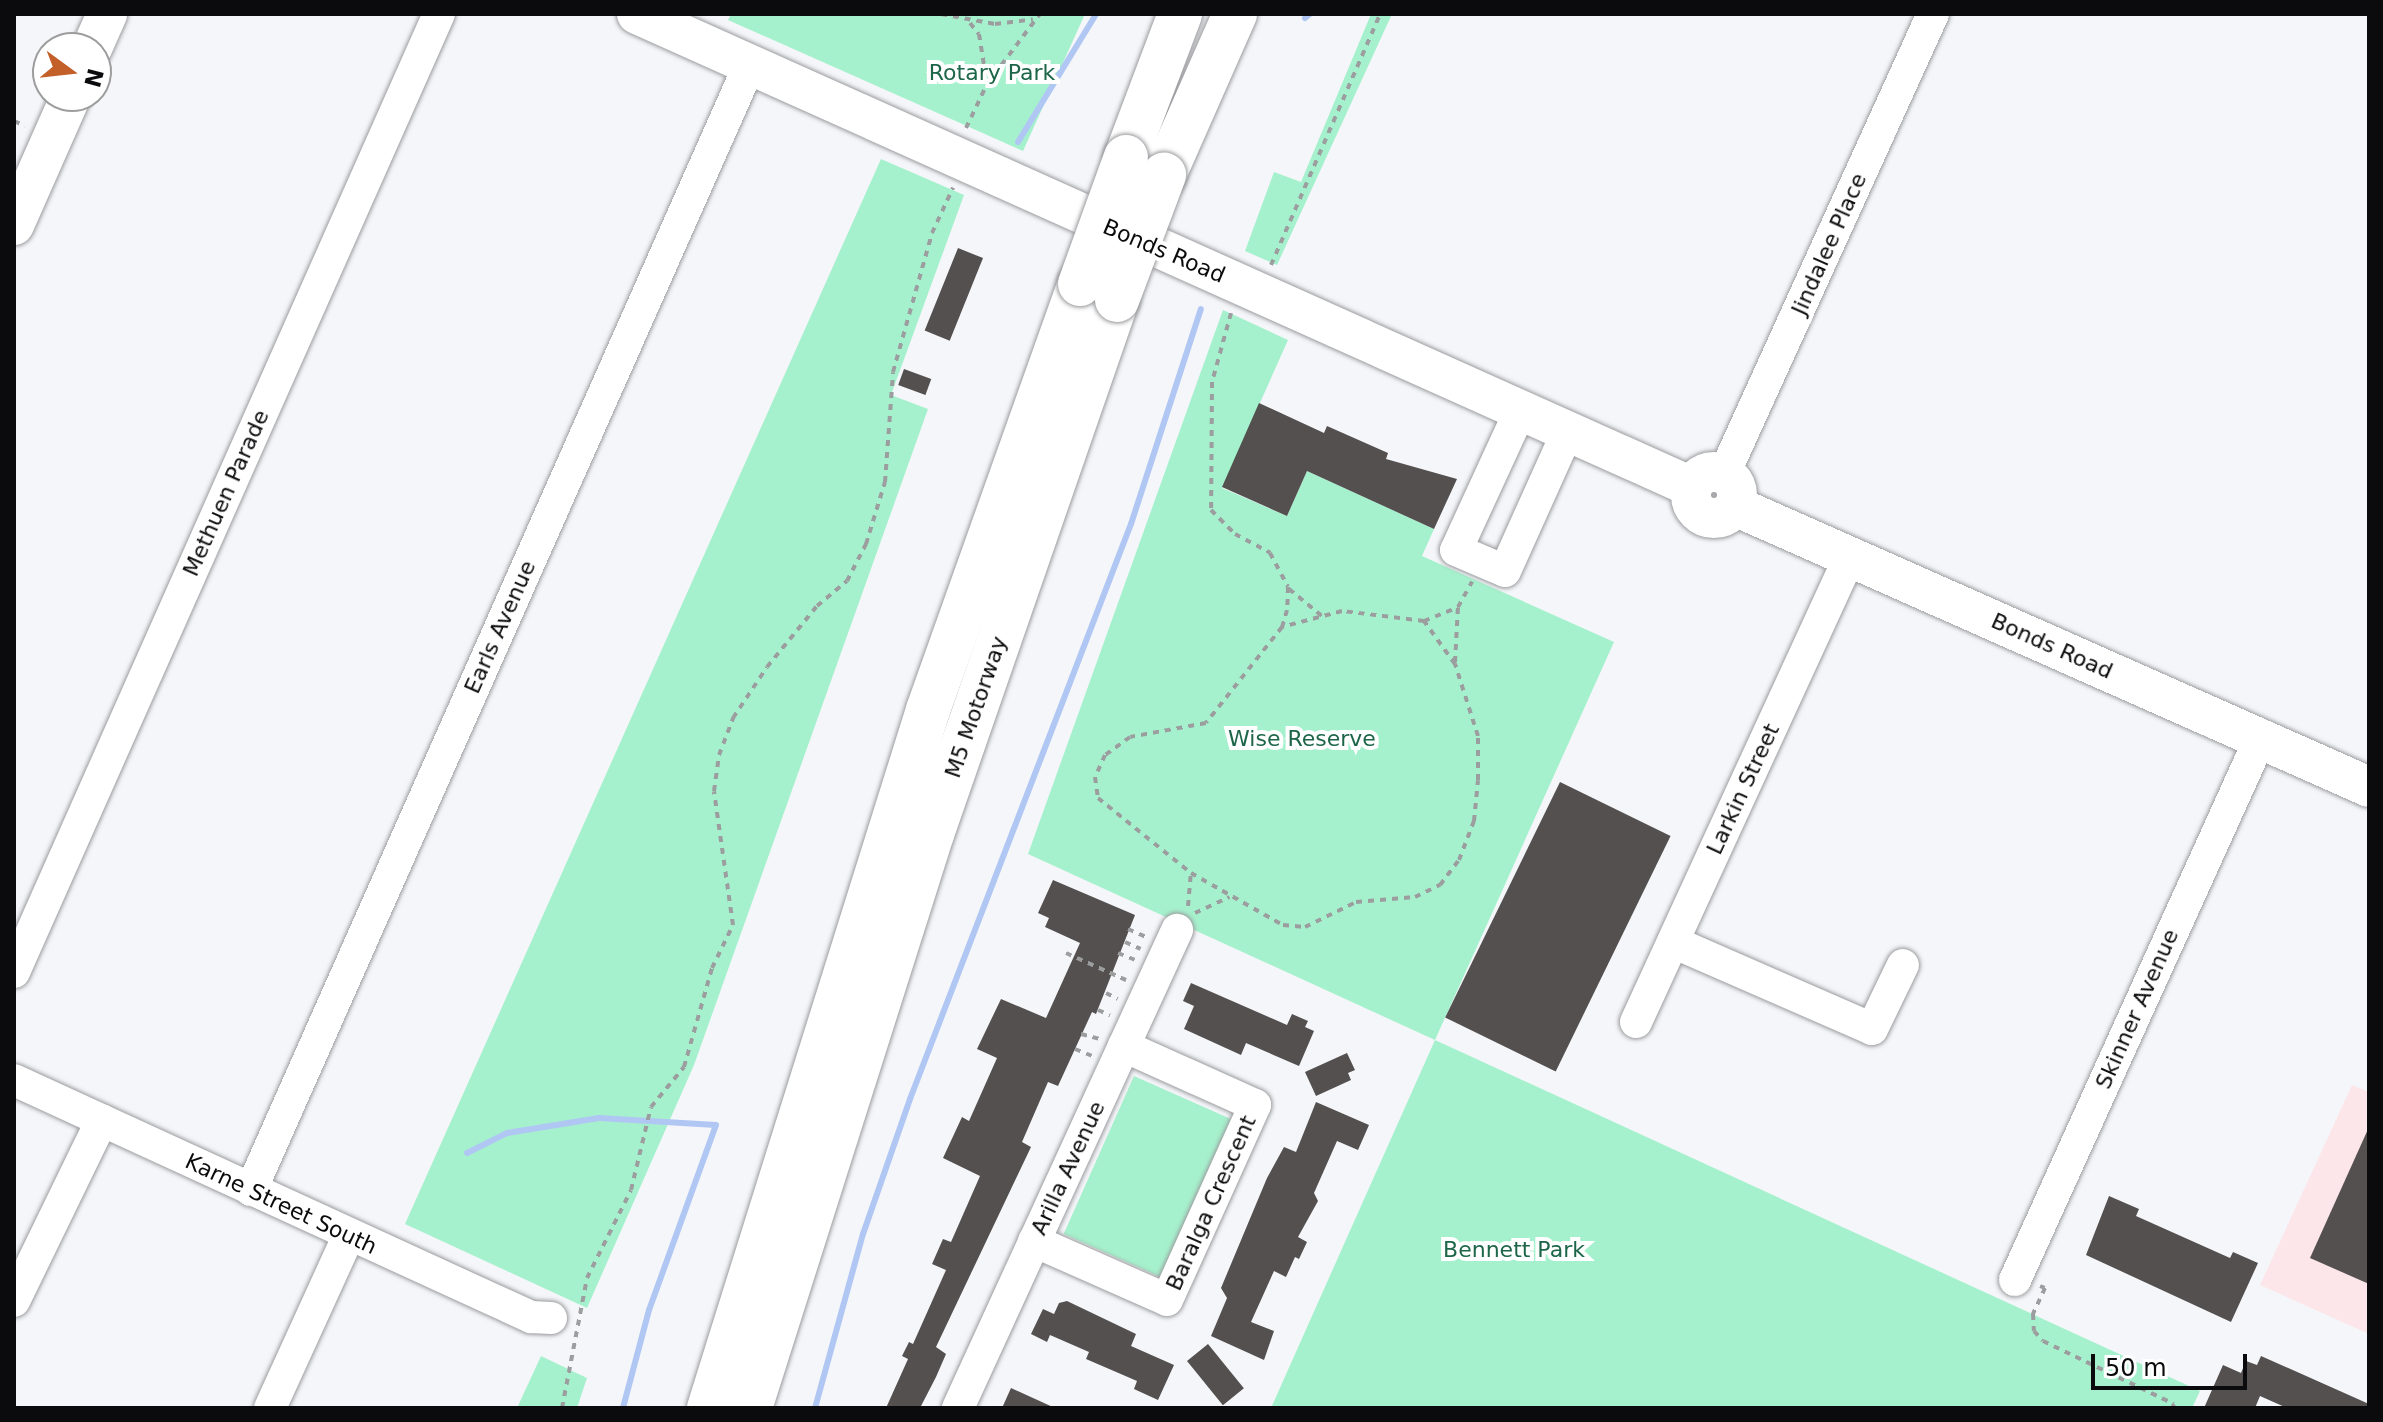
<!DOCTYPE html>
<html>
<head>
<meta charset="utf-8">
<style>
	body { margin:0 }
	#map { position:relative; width:2383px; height:1422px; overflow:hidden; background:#f5f6f9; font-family:"DejaVu Sans",sans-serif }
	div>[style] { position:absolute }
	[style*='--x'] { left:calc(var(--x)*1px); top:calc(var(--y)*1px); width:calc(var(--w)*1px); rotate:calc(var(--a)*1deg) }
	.commercial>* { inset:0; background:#fce6ea }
	.green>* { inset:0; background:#a6f1cd; transform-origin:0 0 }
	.stream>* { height:6px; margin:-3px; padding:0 3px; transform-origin:3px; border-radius:3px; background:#b1c7f3 }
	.building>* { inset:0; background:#53504f; transform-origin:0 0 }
	.path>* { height:4px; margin-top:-2px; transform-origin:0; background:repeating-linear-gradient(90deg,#9c9d9f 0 6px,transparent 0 12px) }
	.roads { filter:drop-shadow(0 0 2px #9b9c9f) drop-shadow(0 0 2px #9b9c9f) }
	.minor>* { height:32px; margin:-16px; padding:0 16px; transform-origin:16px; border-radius:16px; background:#fff }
	.major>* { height:40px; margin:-20px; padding:0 20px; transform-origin:20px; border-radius:20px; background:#fff }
	.major>.ring { margin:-20px; padding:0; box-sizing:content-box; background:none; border:40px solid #fff; border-radius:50% }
	.highway>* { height:44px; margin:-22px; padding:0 22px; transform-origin:22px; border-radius:22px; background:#fff }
	.bridges { filter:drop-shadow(0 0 2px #9b9c9f) drop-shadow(0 0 2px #9b9c9f) }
	.highway-bridge>* { height:44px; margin:-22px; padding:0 22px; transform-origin:22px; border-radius:22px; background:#fff }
	span { translate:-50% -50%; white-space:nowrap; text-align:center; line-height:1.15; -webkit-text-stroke:8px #fff; paint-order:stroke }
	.park-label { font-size:22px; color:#1d6649 }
	.street-label { font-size:22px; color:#0b0b0d }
	.frame { position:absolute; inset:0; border:16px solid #0b0b0d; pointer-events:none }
	.north { position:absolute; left:32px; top:32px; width:80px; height:80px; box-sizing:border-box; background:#fff; border:2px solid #9d9d9e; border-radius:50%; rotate:105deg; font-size:22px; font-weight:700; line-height:32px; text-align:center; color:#0b0b0d }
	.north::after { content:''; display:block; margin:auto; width:28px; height:36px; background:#c35f28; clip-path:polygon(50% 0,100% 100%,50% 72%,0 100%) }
	.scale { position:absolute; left:2091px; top:1354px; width:156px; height:36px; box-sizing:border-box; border:4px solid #0b0b0d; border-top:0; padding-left:10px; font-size:24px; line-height:28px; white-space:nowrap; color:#0b0b0d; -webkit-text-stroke:6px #fff; paint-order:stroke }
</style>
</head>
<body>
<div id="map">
	<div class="commercial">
		<i style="clip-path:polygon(2352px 1085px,2369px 1092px,2369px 1334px,2260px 1285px)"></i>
	</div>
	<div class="green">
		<i style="clip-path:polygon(731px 14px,1085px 14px,1023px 151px,728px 20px)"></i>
		<i style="clip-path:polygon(1371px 14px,1392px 14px,1277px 265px,1245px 251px,1274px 172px,1301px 182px)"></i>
		<i style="clip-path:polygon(881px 159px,964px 195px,891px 395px,928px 409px,694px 1065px,587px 1308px,405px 1224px)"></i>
		<i style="clip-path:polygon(1223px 310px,1288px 340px,1222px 488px,1287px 516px,1307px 471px,1434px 529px,1422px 556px,1614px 642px,1435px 1040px,2200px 1391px,2192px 1408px,1271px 1408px,1435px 1040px,1028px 854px)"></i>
		<i style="left:1134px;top:1076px;width:106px;height:173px;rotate:24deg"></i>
		<i style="clip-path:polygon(541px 1356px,587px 1378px,577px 1408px,517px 1408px)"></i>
	</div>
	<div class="stream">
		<i style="--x:1305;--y:18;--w:6;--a:-39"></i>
		<i style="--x:1018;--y:142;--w:150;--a:-58.6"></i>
		<i style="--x:467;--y:1153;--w:45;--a:-26.6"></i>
		<i style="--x:507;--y:1133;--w:93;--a:-9.3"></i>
		<i style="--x:599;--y:1118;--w:117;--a:3.4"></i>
		<i style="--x:716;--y:1125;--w:197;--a:109.9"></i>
		<i style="--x:649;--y:1310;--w:101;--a:104.9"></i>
		<i style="--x:815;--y:1408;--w:180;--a:-74.6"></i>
		<i style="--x:863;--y:1234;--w:143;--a:-70.8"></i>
		<i style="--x:910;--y:1099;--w:616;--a:-68.98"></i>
		<i style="--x:1131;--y:524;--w:226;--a:-72"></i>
	</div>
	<div class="building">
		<i style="left:958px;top:248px;width:27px;height:89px;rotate:22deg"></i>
		<i style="left:904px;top:369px;width:29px;height:17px;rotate:20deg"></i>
		<i style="clip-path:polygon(1259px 403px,1324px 433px,1327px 426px,1388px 453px,1386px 459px,1457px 479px,1434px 529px,1307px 471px,1287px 516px,1222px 487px)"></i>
		<i style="left:1560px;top:782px;width:123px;height:262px;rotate:26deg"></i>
		<i style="clip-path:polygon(1053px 880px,1135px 915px,1096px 1014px,1092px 1012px,1058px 1086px,1048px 1082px,1022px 1142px,1031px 1147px,936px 1347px,946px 1354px,936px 1377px,920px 1408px,886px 1408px,908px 1359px,902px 1356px,909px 1342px,913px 1344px,946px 1270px,932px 1264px,943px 1239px,951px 1242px,980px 1176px,943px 1158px,962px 1117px,969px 1121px,997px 1058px,977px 1049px,1001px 999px,1046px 1018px,1080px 943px,1045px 927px,1049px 918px,1038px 913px)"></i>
		<i style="clip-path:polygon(1191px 983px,1287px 1025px,1292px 1014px,1308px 1021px,1305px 1027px,1314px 1031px,1299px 1066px,1246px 1043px,1241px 1055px,1184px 1029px,1194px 1006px,1183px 1001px)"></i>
		<i style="clip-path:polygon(1347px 1053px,1355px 1070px,1348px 1073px,1351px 1080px,1316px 1096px,1305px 1072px)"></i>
		<i style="clip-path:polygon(1316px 1102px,1369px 1125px,1358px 1150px,1337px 1141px,1314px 1193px,1318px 1201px,1298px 1237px,1307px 1242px,1299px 1259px,1295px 1257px,1286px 1277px,1274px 1271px,1251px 1322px,1274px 1331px,1264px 1360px,1211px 1336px,1227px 1298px,1221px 1288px,1267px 1178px,1284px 1147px,1296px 1152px)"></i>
		<i style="clip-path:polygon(2369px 1127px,2369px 1284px,2310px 1258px)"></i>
		<i style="clip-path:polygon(2109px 1196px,2139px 1209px,2136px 1216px,2230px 1258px,2233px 1252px,2258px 1263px,2231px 1322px,2086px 1255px)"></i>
		<i style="clip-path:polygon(1067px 1301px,1136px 1334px,1131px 1346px,1174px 1365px,1158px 1400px,1134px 1389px,1137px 1381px,1086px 1359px,1089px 1352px,1050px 1335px,1047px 1342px,1031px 1334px,1043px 1309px,1054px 1314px,1059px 1303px)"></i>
		<i style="left:1208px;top:1344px;width:57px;height:27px;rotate:51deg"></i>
		<i style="clip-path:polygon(2261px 1356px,2369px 1404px,2369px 1408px,2287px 1408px,2260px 1396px,2255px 1408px,2204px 1408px,2223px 1365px,2241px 1373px,2246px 1361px,2257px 1365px)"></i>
		<i style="clip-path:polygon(1011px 1388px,1055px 1408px,1002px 1408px)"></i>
	</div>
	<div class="path">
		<i style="--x:941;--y:14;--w:55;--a:10.5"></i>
		<i style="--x:995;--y:24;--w:38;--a:-7"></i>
		<i style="--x:970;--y:23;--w:14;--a:51"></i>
		<i style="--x:979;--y:34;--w:51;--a:80.9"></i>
		<i style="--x:14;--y:121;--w:12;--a:24"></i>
		<i style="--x:966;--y:128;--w:49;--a:-64.5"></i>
		<i style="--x:987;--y:84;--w:88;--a:-52.9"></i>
		<i style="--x:1271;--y:265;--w:274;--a:-66.5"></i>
		<i style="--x:1231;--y:313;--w:72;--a:105.4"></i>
		<i style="--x:1212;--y:382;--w:128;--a:90.4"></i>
		<i style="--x:1211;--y:510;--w:34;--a:45"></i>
		<i style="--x:1235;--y:534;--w:40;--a:28"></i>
		<i style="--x:1270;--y:553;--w:38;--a:62"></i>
		<i style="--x:1288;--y:587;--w:23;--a:92"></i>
		<i style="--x:1287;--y:610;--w:18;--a:106"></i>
		<i style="--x:1282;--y:627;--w:122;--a:128.4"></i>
		<i style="--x:1206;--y:723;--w:77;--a:169.6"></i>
		<i style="--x:1130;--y:737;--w:31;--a:144"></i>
		<i style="--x:1105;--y:755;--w:24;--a:114"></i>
		<i style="--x:1095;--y:777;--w:21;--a:82"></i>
		<i style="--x:1098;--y:798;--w:119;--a:38.9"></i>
		<i style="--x:1191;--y:873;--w:106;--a:29.5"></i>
		<i style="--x:1283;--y:925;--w:22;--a:5"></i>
		<i style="--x:1305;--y:927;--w:57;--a:-26.1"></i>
		<i style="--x:1356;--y:902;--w:59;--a:-4.8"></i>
		<i style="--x:1415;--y:897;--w:28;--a:-26"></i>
		<i style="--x:1440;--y:885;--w:31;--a:-53"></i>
		<i style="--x:1459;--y:860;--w:42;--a:-69"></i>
		<i style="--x:1474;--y:821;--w:41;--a:-84.4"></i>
		<i style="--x:1478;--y:780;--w:44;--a:-90"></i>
		<i style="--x:1478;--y:736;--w:76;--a:-107.7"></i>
		<i style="--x:1455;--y:664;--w:53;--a:-125.8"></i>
		<i style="--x:1424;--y:621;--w:83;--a:-173"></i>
		<i style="--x:1342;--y:611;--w:62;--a:165.1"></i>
		<i style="--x:1289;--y:589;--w:43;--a:39.3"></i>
		<i style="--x:1424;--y:621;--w:37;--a:-22"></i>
		<i style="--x:1458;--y:607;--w:29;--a:-61"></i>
		<i style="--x:1455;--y:662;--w:55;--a:-86.9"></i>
		<i style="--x:1188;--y:906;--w:33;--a:-85"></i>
		<i style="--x:1195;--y:913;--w:38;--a:-25"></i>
		<i style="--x:1128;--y:929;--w:22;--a:24"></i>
		<i style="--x:1125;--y:942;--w:17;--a:24"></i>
		<i style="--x:1066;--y:953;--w:66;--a:24.2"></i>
		<i style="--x:1118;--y:953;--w:18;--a:22"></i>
		<i style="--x:1106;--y:993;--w:13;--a:27"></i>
		<i style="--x:1098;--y:1010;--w:13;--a:23"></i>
		<i style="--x:1081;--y:1034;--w:20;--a:15"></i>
		<i style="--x:1075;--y:1049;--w:18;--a:22"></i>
		<i style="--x:2040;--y:1286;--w:5;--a:22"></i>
		<i style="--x:2045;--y:1288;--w:29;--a:115"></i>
		<i style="--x:2033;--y:1314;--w:17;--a:87"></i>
		<i style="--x:2034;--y:1331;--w:13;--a:48"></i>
		<i style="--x:2043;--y:1341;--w:145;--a:25.7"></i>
		<i style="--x:2174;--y:1404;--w:4;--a:117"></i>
		<i style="--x:562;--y:1408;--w:132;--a:-79.1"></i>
		<i style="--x:587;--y:1278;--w:98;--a:-63.4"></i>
		<i style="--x:631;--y:1190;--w:85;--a:-76.5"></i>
		<i style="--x:651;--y:1107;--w:52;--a:-50.5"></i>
		<i style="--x:684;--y:1067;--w:103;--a:-74.2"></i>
		<i style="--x:712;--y:968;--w:48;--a:-64"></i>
		<i style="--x:733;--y:925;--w:135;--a:-98.1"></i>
		<i style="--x:714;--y:791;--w:36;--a:-82"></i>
		<i style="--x:719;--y:755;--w:40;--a:-69"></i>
		<i style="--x:733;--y:718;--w:61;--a:-56.3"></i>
		<i style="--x:767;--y:667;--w:79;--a:-50.7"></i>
		<i style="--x:817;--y:606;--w:39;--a:-40"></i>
		<i style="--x:847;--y:581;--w:42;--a:-62.8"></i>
		<i style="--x:866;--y:544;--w:65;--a:-73"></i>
		<i style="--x:885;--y:482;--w:110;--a:-85.8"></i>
		<i style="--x:893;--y:372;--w:144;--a:-74.3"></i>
		<i style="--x:932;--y:233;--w:50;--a:-65"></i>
	</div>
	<div class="roads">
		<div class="minor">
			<i style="--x:1521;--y:409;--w:155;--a:114.7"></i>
			<i style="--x:1456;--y:550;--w:53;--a:23.2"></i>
			<i style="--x:1505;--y:571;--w:154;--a:-65.8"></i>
			<i style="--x:1724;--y:474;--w:505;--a:-65.57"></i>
			<i style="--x:1673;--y:942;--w:217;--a:23.6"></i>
			<i style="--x:1872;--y:1029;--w:71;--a:-64.2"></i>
			<i style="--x:14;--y:972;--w:1048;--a:-66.08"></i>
			<i style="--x:1636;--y:1022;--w:513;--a:-65.33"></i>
			<i style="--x:14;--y:1080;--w:569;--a:24.63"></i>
			<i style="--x:531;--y:1317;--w:20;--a:3"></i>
			<i style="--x:251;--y:1190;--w:1232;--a:-66.1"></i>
			<i style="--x:1034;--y:1241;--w:145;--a:23.9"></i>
			<i style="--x:1167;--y:1300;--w:214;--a:-65.7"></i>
			<i style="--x:1255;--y:1105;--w:144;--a:-155.8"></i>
			<i style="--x:2015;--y:1280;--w:594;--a:-65.64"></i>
			<i style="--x:14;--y:1301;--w:201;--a:-64.1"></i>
			<i style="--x:270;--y:1408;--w:190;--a:-65.5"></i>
			<i style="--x:958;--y:1408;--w:526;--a:-65.38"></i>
		</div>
		<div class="major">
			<i style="--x:637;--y:14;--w:1156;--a:24.15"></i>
			<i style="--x:92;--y:48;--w:37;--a:-66"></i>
			<i style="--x:14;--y:225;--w:141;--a:-66.2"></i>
			<i class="ring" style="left:1691px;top:472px;width:6px;height:6px"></i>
			<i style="--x:1735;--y:506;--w:693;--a:23.9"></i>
		</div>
		<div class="highway">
			<i style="--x:1126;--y:157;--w:153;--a:-69.3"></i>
			<i style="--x:1164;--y:175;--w:176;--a:-66.2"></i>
			<i style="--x:709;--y:1408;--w:732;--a:-72.58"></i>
			<i style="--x:928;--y:710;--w:452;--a:-70.4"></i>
			<i style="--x:750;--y:1408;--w:602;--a:-72.41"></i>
			<i style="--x:932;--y:834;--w:565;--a:-70.89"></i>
		</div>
	</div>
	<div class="bridges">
		<div class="highway-bridge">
			<i style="--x:1080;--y:284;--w:135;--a:-70.1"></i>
			<i style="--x:1117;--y:300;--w:134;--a:-69.4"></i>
		</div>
	</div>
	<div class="park-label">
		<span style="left:992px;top:73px">Rotary Park</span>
		<span style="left:1302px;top:739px">Wise Reserve</span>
		<span style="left:1514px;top:1250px">Bennett Park</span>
	</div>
	<div class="street-label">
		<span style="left:1829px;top:244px;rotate:-66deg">Jindalee Place</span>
		<span style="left:1164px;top:251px;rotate:23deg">Bonds Road</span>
		<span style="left:226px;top:493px;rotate:-66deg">Methuen Parade</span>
		<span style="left:500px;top:627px;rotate:-66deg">Earls Avenue</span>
		<span style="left:2052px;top:646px;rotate:24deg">Bonds Road</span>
		<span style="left:976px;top:707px;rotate:-71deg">M5 Motorway</span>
		<span style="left:1743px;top:789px;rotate:-65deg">Larkin Street</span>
		<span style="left:2137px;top:1009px;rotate:-66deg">Skinner Avenue</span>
		<span style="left:1068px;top:1168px;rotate:-65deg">Arilla Avenue</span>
		<span style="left:1211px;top:1203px;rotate:-66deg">Baralga Crescent</span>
		<span style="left:281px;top:1204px;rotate:25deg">Karne Street South</span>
	</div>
	<div class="frame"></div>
	<div class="north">N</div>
	<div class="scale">50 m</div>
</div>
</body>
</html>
